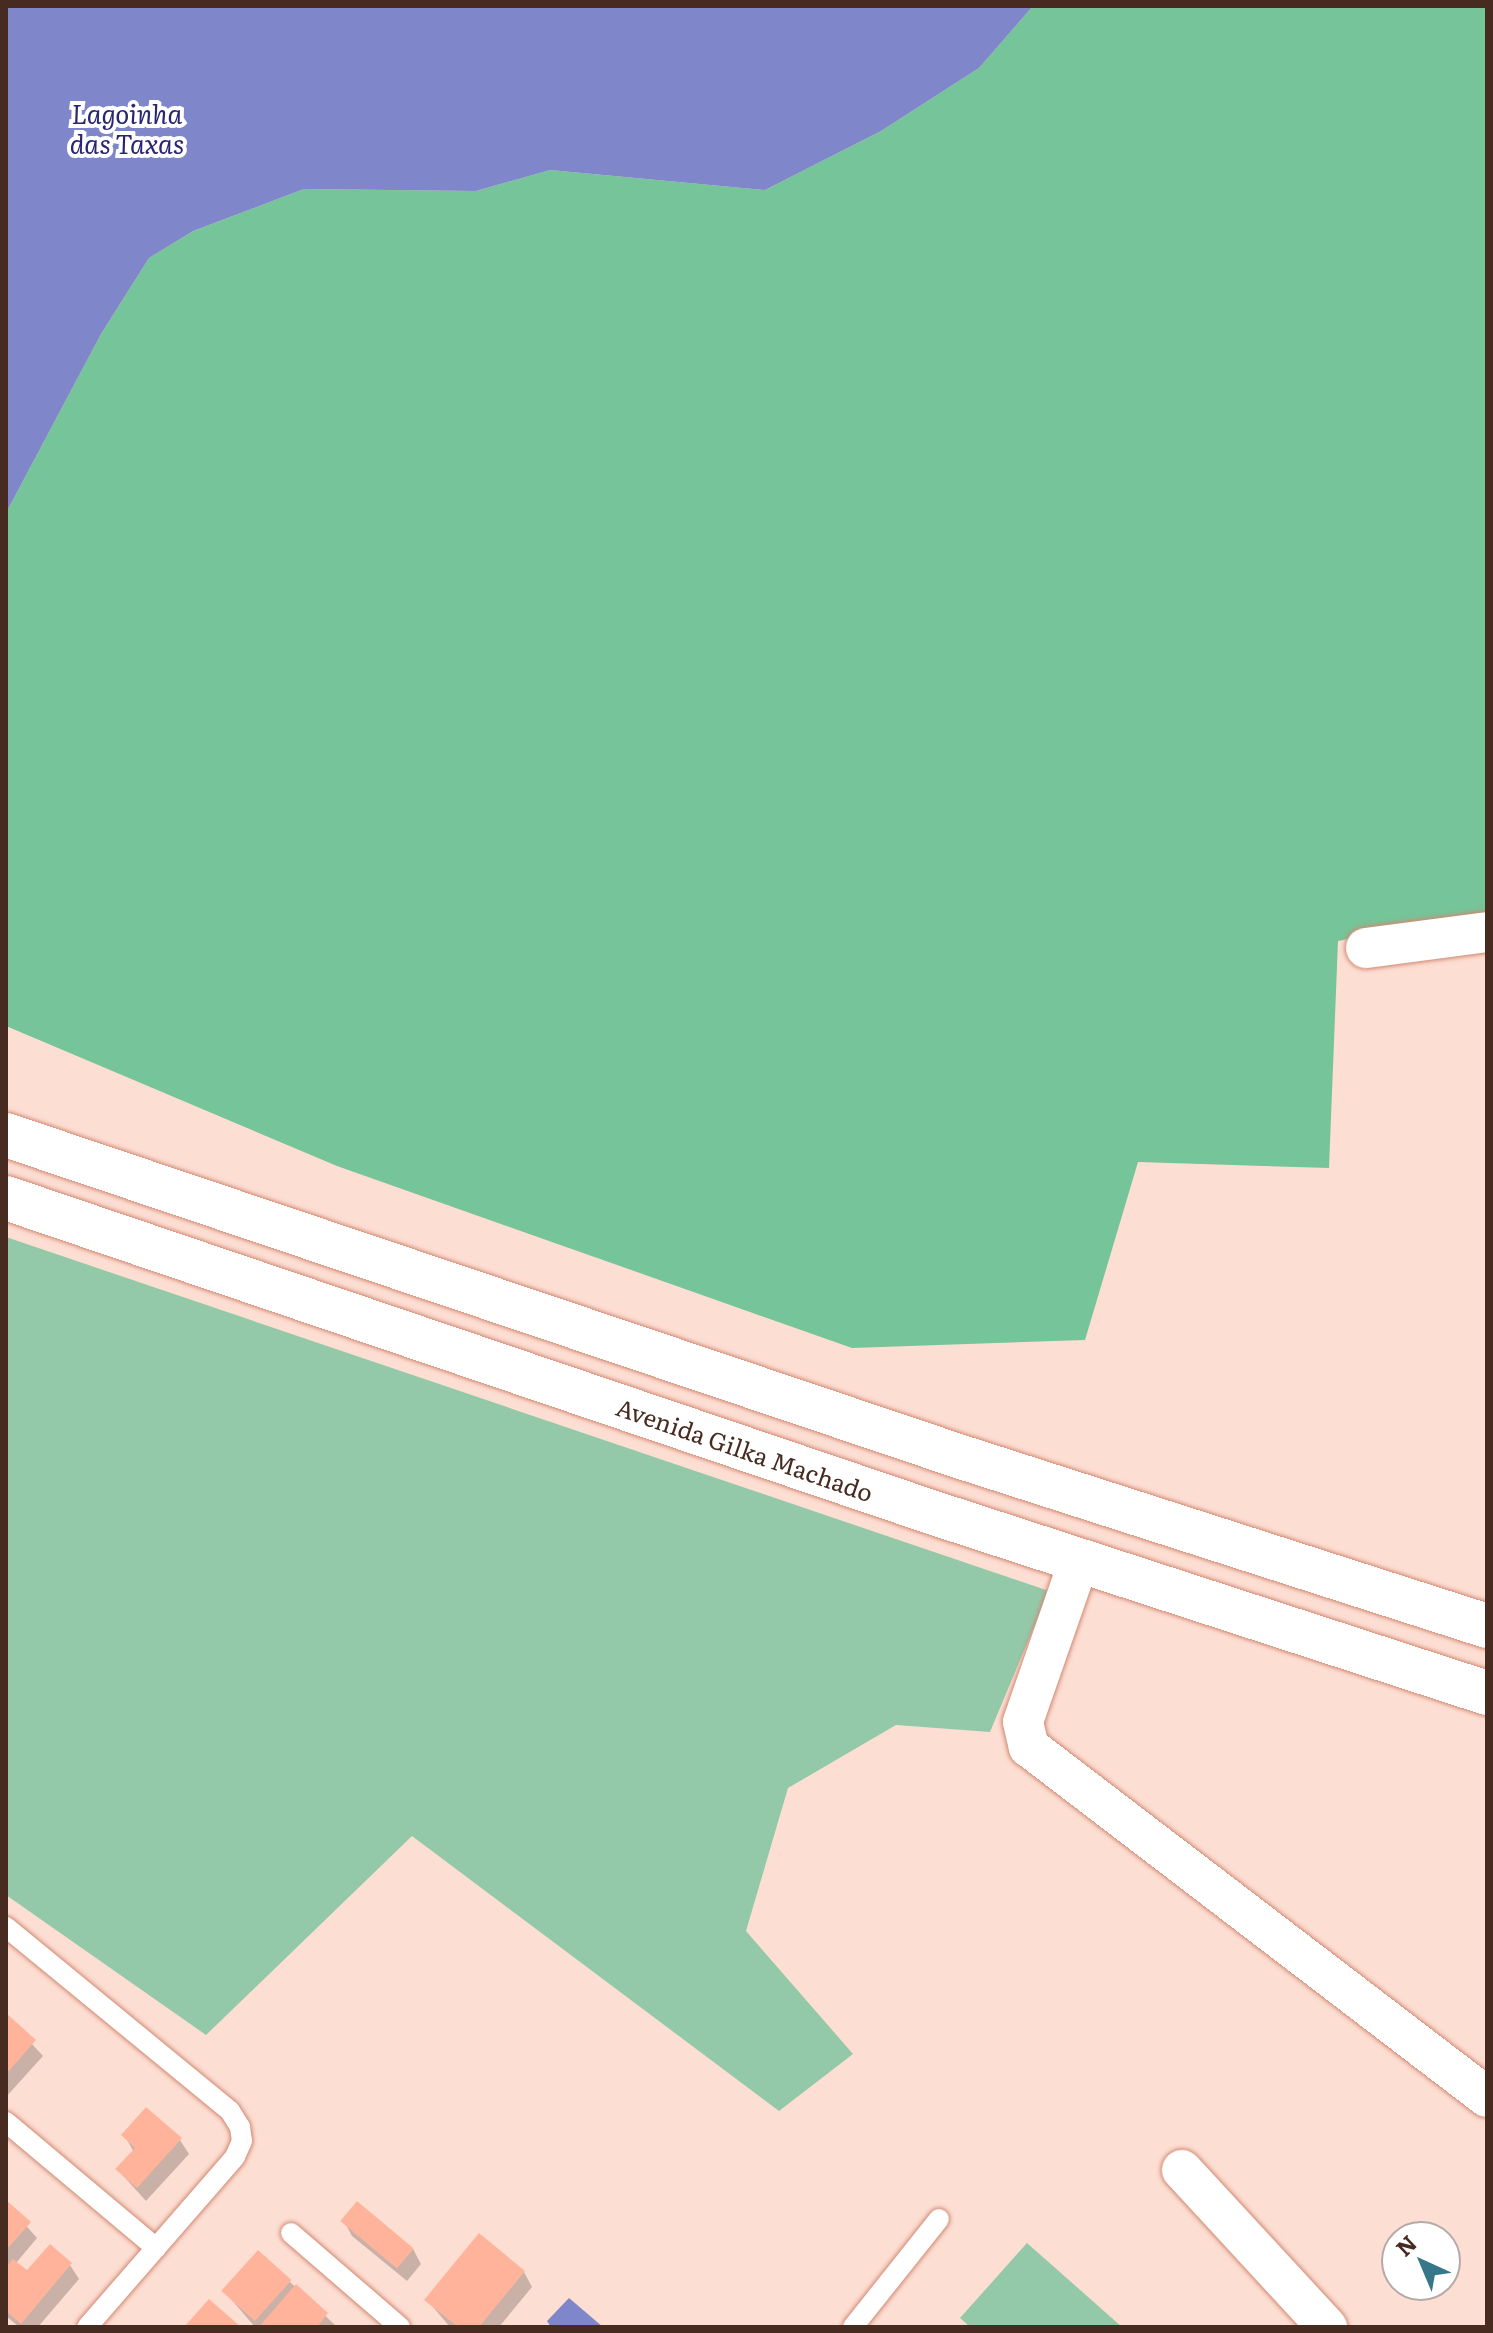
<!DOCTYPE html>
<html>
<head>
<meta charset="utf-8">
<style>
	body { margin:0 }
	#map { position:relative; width:1493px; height:2333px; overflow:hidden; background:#fdded3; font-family:Literata,serif }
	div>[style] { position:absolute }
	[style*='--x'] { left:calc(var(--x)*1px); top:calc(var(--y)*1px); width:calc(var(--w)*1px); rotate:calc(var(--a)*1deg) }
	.green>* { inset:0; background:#93c9a9 }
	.forest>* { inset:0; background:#76c499 }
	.water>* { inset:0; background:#7f86c9 }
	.shadow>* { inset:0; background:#0003 }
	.building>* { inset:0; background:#ffb39b; transform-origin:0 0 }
	.roads { filter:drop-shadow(0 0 2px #d18972) drop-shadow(0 0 2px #d18972) }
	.lane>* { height:20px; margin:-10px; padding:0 10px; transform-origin:10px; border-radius:10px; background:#fff }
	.street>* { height:40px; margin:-20px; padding:0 20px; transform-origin:20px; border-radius:20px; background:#fff }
	.secondary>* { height:44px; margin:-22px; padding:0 22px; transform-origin:22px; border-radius:22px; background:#fff }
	span { translate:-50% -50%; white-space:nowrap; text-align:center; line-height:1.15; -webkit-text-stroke:8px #fff; paint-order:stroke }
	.street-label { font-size:24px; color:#472a20 }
	.water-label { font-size:26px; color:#292573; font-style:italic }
	.frame { position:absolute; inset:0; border:8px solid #472a20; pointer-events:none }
	.north { position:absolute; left:1381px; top:2221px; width:80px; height:80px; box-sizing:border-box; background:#fff; border:2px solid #b5aaa6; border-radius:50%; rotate:316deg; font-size:22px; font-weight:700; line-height:32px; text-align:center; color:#472a20 }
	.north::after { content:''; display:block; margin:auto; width:28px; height:36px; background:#36788a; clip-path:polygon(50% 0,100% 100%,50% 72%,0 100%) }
</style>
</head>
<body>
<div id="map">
	<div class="green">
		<i style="clip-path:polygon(6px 1237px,1049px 1591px,990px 1732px,896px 1725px,788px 1788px,746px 1931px,853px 2054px,779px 2111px,412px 1836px,206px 2035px,6px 1895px)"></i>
		<i style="clip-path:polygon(1027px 2243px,1122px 2327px,970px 2327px,960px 2318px)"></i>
	</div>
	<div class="forest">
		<i style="clip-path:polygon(1033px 6px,1487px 6px,1487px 912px,1338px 941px,1329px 1168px,1138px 1162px,1085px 1340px,852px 1348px,337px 1166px,6px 1026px,6px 513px,101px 334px,149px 258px,193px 231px,304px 189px,476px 191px,550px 170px,765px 190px,881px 131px,979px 68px)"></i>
	</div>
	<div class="water">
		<i style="clip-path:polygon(6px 6px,1033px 6px,979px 68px,881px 131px,765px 190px,550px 170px,476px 191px,304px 189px,193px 231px,149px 258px,101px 334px,6px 513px)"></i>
		<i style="clip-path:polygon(569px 2298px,603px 2327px,551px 2327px,547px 2321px)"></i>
	</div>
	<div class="shadow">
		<i style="clip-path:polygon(6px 2016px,43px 2056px,6px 2097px)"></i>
		<i style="clip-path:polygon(124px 2135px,180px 2140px,189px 2154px,146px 2201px,117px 2169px,134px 2152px)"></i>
		<i style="clip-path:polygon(6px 2203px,37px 2238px,16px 2263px,27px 2273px,70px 2265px,79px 2279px,38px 2327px,19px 2327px,6px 2316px)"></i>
		<i style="clip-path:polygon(344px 2221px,413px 2249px,421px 2264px,407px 2281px,352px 2236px)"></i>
		<i style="clip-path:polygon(524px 2272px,532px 2287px,499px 2327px,450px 2327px,427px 2300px)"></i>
		<i style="clip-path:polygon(289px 2281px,337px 2327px,255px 2327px,224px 2291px)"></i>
	</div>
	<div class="building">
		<i style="clip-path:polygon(6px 2013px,36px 2040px,6px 2074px)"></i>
		<i style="clip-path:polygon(146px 2107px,182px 2138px,137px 2188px,115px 2169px,135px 2148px,121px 2135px)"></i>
		<i style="clip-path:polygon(6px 2200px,31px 2222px,6px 2250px)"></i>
		<i style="left:357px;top:2201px;width:74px;height:26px;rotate:40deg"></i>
		<i style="clip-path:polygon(479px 2233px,525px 2271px,479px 2327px,458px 2327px,424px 2300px)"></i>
		<i style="clip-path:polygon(50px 2244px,72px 2263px,21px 2324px,6px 2311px,6px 2267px,13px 2259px,27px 2270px)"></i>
		<i style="left:258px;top:2250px;width:45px;height:55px;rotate:42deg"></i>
		<i style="clip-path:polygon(296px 2284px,328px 2313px,317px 2327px,259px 2327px)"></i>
		<i style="clip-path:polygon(209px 2299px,241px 2327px,184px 2327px)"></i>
	</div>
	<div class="roads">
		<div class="lane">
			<i style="--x:6;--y:1927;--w:290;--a:39.4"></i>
			<i style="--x:230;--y:2111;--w:19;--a:58"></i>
			<i style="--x:240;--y:2127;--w:14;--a:82"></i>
			<i style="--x:242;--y:2141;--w:17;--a:114"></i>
			<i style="--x:235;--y:2157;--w:225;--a:131"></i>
			<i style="--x:6;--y:2122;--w:196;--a:40"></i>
			<i style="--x:291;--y:2233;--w:144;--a:40.8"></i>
			<i style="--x:853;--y:2327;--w:138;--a:-51.5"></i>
		</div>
		<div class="street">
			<i style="--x:1366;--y:948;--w:122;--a:-7.5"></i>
			<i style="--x:1079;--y:1561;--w:170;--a:109.2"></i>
			<i style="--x:1023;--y:1722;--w:26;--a:77"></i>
			<i style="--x:1029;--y:1747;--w:576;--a:37.39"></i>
			<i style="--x:1182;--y:2170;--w:214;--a:47.3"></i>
		</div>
		<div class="secondary">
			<i style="--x:6;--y:1135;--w:1001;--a:18.63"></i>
			<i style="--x:955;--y:1455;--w:559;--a:17.82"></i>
			<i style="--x:6;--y:1198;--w:980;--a:18.75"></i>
			<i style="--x:934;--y:1513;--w:582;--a:18.03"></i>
		</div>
	</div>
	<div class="street-label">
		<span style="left:745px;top:1449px;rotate:19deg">Avenida Gilka Machado</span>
	</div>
	<div class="water-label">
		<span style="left:127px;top:128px">Lagoinha<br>das Taxas</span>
	</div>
	<div class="frame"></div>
	<div class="north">N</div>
</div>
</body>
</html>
